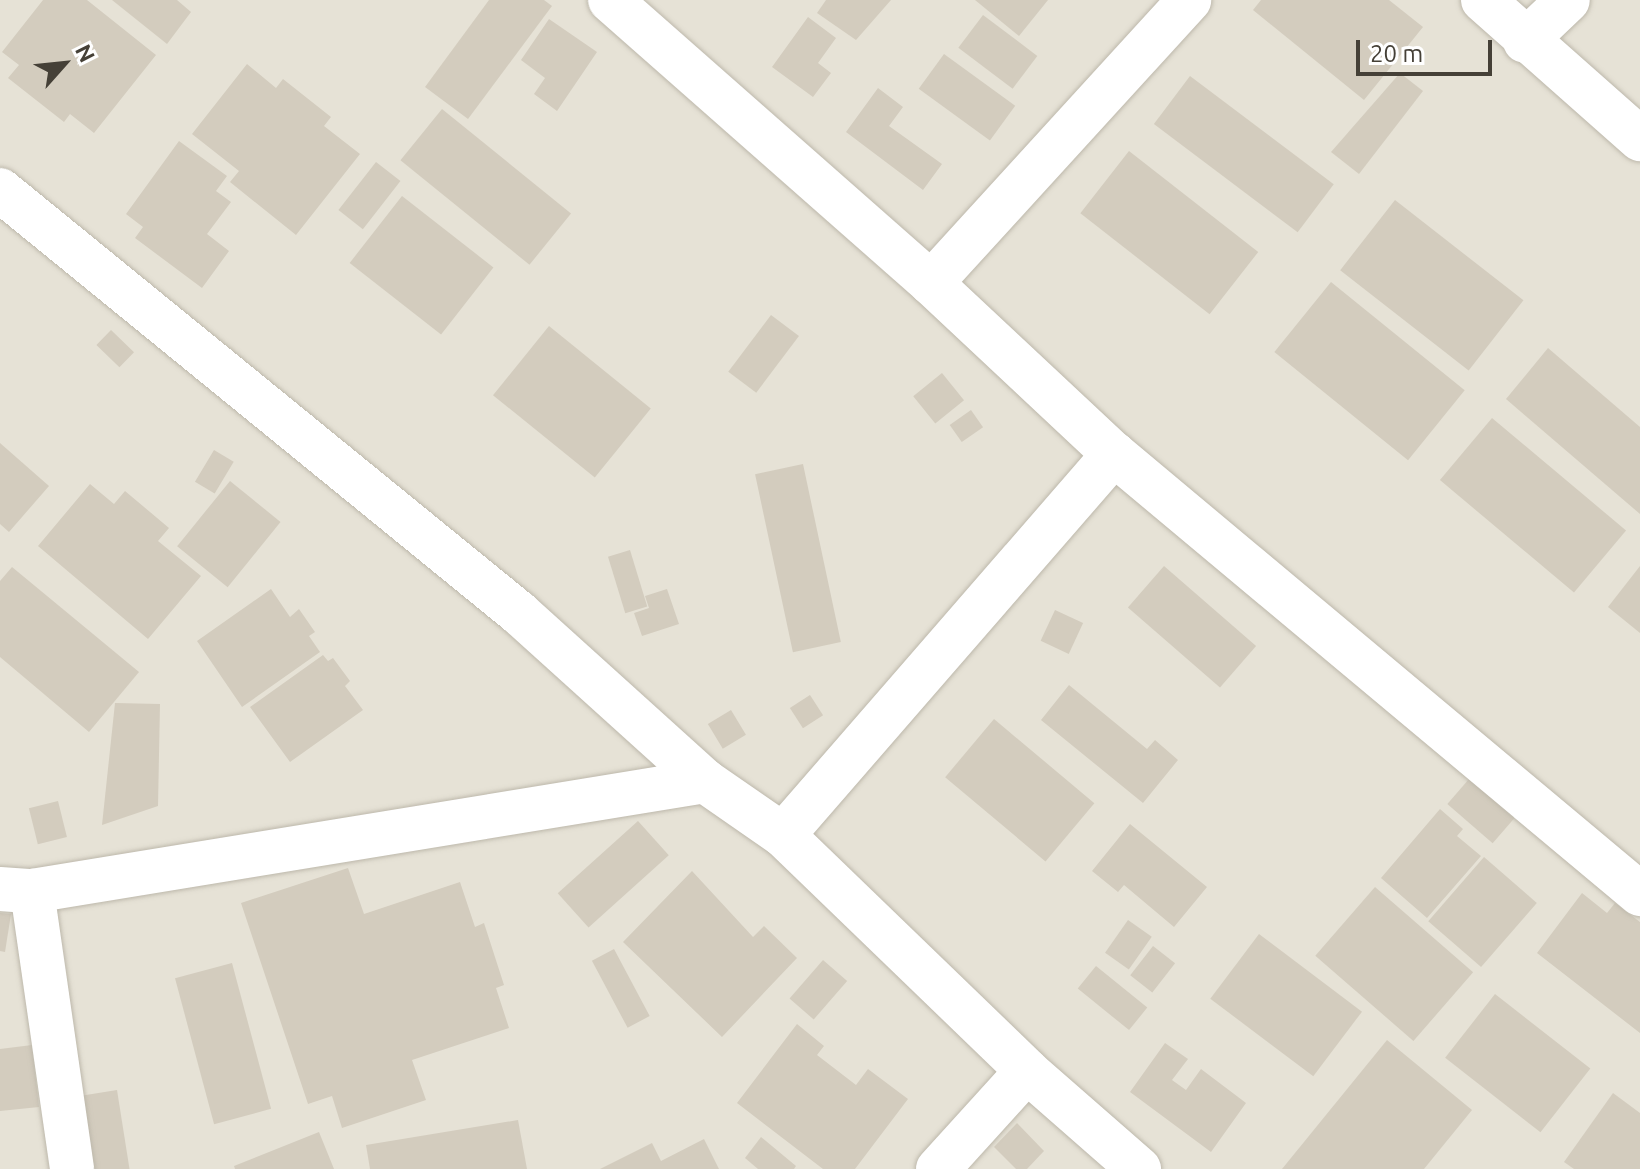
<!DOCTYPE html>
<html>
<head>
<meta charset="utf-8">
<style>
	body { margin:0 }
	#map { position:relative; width:1640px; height:1169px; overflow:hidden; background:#f3f0e8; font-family:Ubuntu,sans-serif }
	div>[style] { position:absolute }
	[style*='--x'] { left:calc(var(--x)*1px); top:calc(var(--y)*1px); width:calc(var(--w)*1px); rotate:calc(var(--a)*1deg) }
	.residential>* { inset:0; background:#e6e2d6; transform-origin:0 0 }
	.building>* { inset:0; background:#d3ccbe; transform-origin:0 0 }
	.roads { filter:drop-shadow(0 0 2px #bdb8ab) drop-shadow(0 0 2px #bdb8ab) }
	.minor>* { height:44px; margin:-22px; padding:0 22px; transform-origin:22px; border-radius:22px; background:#fff }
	span { translate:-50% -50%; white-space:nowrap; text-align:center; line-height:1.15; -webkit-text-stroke:7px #fff; paint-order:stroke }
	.north { position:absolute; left:24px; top:24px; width:80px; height:80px; -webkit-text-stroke:6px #fff; paint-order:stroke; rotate:63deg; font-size:22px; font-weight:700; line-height:32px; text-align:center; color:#454037 }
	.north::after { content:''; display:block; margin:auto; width:28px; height:36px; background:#454037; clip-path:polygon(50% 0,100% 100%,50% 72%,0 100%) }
	.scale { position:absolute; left:1356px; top:40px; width:136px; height:36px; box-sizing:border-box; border:4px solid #454037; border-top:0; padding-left:10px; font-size:24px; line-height:28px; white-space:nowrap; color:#454037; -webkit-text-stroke:6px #fff; paint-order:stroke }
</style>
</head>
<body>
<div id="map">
	<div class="residential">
		<i style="left:0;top:0;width:1640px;height:1169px"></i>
	</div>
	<div class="building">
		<i style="clip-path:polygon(43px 0,87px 0,156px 55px,94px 133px,70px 114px,64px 122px,8px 78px,19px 65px,2px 52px)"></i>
		<i style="clip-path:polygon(112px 0,177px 0,191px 12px,167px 44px)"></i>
		<i style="clip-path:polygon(489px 0,544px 0,552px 6px,468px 119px,425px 87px)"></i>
		<i style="clip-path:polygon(826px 0,891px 0,856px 40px,817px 13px)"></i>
		<i style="clip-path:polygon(975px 0,1048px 0,1019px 36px)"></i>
		<i style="clip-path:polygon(1261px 0,1389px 0,1423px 27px,1364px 100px,1253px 10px)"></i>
		<i style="left:983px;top:15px;width:68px;height:41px;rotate:37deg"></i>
		<i style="clip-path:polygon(808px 17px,836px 38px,818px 63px,831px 73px,813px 97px,772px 67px)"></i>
		<i style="clip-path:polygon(549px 19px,597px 52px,557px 111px,534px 94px,545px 78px,521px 60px)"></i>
		<i style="left:944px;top:54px;width:88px;height:43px;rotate:36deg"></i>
		<i style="clip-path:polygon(247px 64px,276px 88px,283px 79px,331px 117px,324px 126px,360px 154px,296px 235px,230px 182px,239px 171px,192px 134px)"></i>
		<i style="clip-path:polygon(1400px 73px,1423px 91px,1359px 174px,1331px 152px)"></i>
		<i style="left:1190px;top:76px;width:180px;height:60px;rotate:37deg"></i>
		<i style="clip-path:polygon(878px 88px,903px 107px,889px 126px,942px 164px,923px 190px,846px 132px)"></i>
		<i style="left:442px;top:109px;width:166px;height:66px;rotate:39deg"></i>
		<i style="clip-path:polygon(179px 141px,227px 176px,216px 191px,231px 202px,207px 234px,229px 251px,202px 288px,135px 238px,143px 227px,126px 214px)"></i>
		<i style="left:1129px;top:151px;width:164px;height:79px;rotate:38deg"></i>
		<i style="left:376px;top:162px;width:31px;height:61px;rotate:38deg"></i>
		<i style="left:402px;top:196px;width:116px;height:85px;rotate:38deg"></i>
		<i style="left:1395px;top:200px;width:163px;height:89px;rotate:38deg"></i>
		<i style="left:1331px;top:282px;width:172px;height:90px;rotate:39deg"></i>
		<i style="left:771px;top:315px;width:35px;height:71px;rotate:37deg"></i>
		<i style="left:549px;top:326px;width:131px;height:89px;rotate:39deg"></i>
		<i style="left:111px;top:330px;width:32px;height:21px;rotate:44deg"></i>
		<i style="clip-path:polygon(1548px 348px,1640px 427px,1640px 514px,1506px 399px)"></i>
		<i style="left:942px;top:373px;width:35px;height:37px;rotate:51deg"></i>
		<i style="left:971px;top:410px;width:21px;height:26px;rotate:55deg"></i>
		<i style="left:1492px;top:418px;width:175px;height:81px;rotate:40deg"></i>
		<i style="clip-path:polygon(0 443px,49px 486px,9px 532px,0 524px)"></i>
		<i style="left:214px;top:450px;width:23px;height:37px;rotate:31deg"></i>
		<i style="left:803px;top:464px;width:182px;height:49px;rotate:78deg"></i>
		<i style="left:230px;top:481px;width:65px;height:84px;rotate:39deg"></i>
		<i style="clip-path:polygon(90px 484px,114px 504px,125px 491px,169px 528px,158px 541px,201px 576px,148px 639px,38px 546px)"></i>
		<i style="left:630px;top:550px;width:59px;height:23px;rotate:73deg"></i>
		<i style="left:1164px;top:566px;width:122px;height:55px;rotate:41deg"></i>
		<i style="clip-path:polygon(1640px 566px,1640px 633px,1608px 607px)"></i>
		<i style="clip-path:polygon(12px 567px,139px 672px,89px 732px,0 657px,0 581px)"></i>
		<i style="clip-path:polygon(271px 589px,290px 617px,299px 609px,315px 632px,309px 636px,320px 652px,242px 707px,197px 641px)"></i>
		<i style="clip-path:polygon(667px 589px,679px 624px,642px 636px,634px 613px,649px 608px,645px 596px)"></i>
		<i style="left:1055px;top:610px;width:31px;height:34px;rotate:25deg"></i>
		<i style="clip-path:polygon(323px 655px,328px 661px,333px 658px,350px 681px,345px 686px,363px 710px,290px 762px,250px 707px)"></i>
		<i style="clip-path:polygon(1069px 685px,1147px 749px,1155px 740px,1178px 760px,1143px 803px,1041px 720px)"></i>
		<i style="left:810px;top:695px;width:24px;height:24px;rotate:57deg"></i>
		<i style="clip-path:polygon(115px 703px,160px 704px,158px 806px,102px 825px)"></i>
		<i style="left:731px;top:710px;width:29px;height:27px;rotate:59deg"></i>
		<i style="left:994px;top:719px;width:131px;height:76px;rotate:40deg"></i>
		<i style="left:1469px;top:779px;width:60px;height:33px;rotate:41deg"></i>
		<i style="left:58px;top:801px;width:37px;height:30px;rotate:76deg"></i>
		<i style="clip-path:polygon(1440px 809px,1463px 829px,1457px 836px,1481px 856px,1427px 918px,1381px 878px)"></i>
		<i style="left:638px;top:821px;width:46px;height:108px;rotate:48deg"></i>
		<i style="clip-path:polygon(1130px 824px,1207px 887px,1174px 927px,1124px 885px,1118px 892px,1092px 871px)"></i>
		<i style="left:1484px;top:857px;width:70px;height:85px;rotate:41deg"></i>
		<i style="clip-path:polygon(348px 868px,364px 914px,460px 882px,475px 927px,484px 923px,504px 985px,496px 988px,509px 1028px,412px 1060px,426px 1100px,342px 1128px,332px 1096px,308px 1104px,241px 903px)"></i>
		<i style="clip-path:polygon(692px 871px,753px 937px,764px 926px,797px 958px,722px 1037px,623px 942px)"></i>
		<i style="left:1375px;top:887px;width:130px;height:91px;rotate:41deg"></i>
		<i style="clip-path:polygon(1582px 893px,1607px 913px,1615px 903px,1640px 922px,1640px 1033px,1537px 953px)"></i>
		<i style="clip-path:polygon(0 913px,11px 914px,5px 952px,0 951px)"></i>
		<i style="left:1128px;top:920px;width:29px;height:40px;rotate:35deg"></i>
		<i style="left:1259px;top:934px;width:129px;height:81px;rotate:37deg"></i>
		<i style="left:1153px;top:946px;width:28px;height:37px;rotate:38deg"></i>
		<i style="left:614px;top:949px;width:76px;height:25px;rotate:62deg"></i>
		<i style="left:823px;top:960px;width:32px;height:51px;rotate:41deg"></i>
		<i style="left:232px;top:963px;width:151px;height:59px;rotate:75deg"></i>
		<i style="left:1096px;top:966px;width:66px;height:29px;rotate:39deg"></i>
		<i style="left:1495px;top:994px;width:121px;height:81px;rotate:38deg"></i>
		<i style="clip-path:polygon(797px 1024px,824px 1046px,817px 1055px,856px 1085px,868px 1069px,908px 1099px,855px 1169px,823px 1169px,737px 1103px)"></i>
		<i style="clip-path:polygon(1387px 1040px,1472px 1110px,1424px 1169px,1282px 1169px)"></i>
		<i style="clip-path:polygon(1165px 1043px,1188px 1059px,1172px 1080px,1186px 1090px,1201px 1069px,1246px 1103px,1211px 1152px,1130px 1092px)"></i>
		<i style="clip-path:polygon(32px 1045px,39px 1107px,0 1111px,0 1049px)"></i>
		<i style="left:117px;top:1090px;width:80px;height:44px;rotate:81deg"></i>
		<i style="clip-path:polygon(1613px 1093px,1640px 1113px,1640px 1169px,1574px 1169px,1564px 1162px)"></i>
		<i style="clip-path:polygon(518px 1120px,527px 1169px,370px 1169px,366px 1145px)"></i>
		<i style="clip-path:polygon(1017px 1123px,1044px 1151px,1027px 1169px,1016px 1169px,994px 1147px)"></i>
		<i style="clip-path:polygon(319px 1132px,334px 1169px,235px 1169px,234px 1166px)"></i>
		<i style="clip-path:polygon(761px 1137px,796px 1166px,794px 1169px,758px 1169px,745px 1158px)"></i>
		<i style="clip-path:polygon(704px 1139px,719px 1169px,600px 1169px,652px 1143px,661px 1161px)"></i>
	</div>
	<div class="roads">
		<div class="minor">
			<i style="--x:610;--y:0;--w:428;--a:41.4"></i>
			<i style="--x:931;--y:283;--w:250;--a:43.1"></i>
			<i style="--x:1114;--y:454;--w:686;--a:39.91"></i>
			<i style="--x:1483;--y:0;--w:210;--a:41.5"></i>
			<i style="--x:1525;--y:41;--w:59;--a:-43.6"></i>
			<i style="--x:0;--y:190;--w:670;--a:39.18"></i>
			<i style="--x:519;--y:613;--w:251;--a:42.1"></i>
			<i style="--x:931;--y:283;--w:383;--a:-47.6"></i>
			<i style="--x:783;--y:835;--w:505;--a:-49.02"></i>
			<i style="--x:0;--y:889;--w:32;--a:4"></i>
			<i style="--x:32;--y:891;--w:682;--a:-9.28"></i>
			<i style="--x:705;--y:781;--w:95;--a:34.7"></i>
			<i style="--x:783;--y:835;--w:339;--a:44"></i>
			<i style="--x:1027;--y:1071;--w:149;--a:41.2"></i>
			<i style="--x:32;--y:891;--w:281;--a:81.8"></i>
			<i style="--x:938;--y:1169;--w:132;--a:-47.8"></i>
		</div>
	</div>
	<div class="north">N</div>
	<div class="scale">20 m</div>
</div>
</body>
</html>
